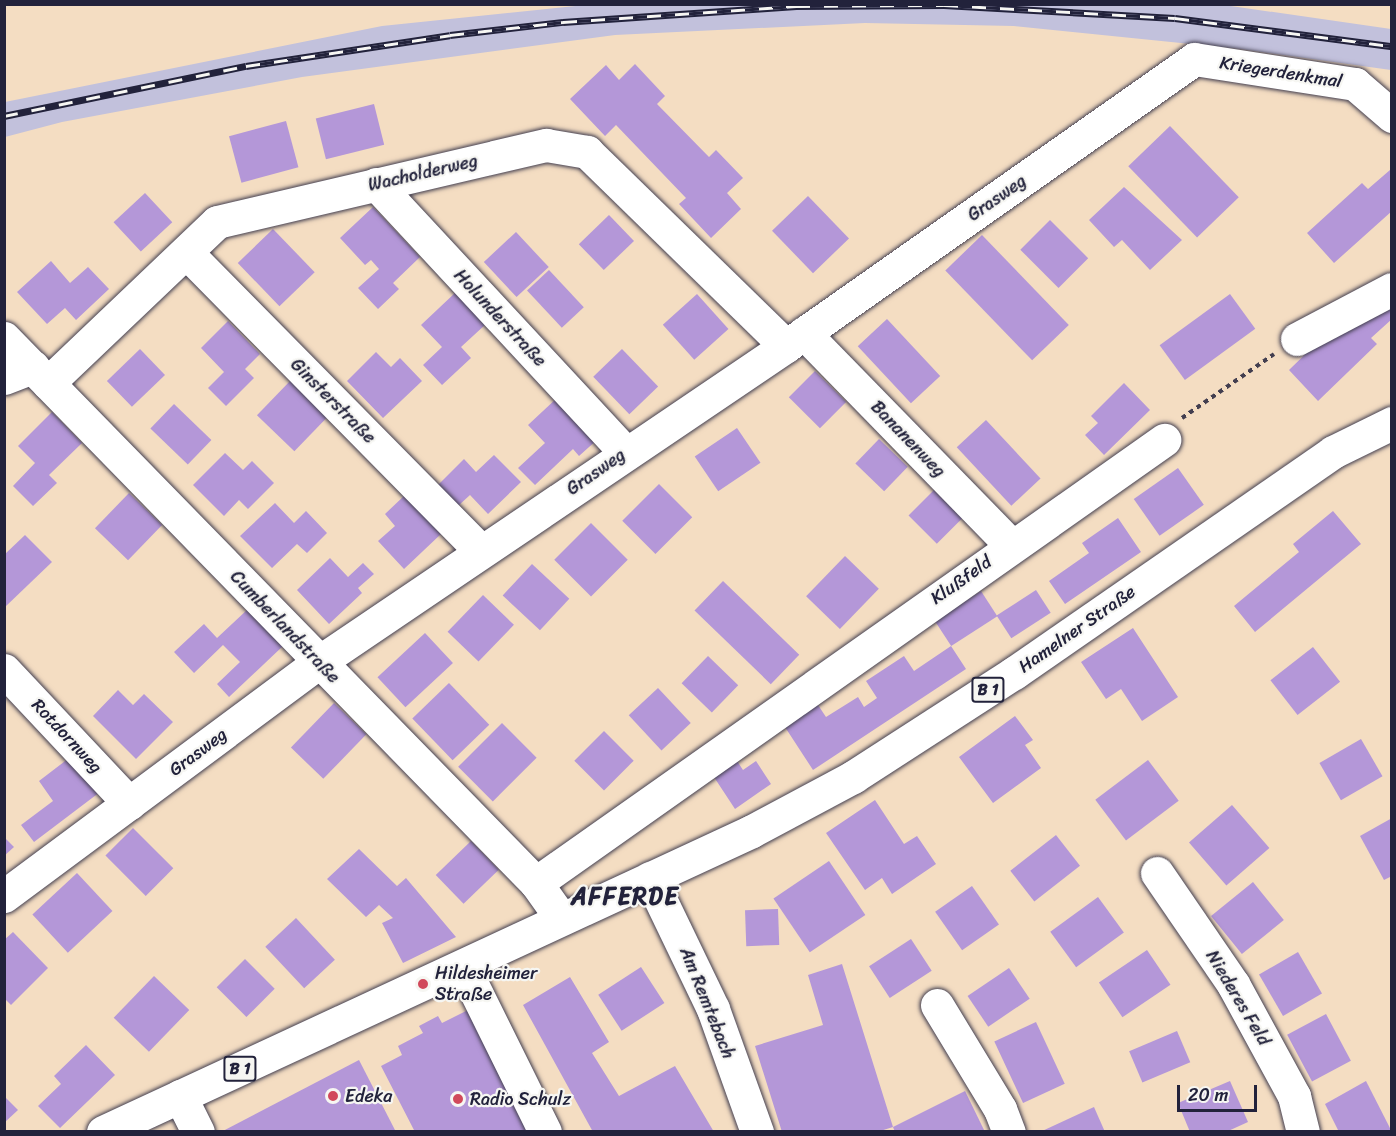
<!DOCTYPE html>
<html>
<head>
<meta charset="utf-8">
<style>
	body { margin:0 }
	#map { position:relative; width:1396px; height:1136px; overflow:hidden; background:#f4ddc2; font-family:Sriracha,sans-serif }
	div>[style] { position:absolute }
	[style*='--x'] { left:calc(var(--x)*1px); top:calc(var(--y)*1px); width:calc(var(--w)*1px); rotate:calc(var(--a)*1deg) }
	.industrial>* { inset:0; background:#c2c1dc }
	.building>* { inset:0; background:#b497d8; transform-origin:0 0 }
	.path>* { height:4px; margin-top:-2px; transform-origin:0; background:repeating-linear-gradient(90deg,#423e4f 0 4.5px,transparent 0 9px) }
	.roads { filter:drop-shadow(0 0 2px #423e4f) drop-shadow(0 0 2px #423e4f) }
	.minor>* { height:33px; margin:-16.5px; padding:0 16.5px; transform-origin:16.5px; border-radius:16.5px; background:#fff }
	.major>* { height:33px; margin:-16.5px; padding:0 16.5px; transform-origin:16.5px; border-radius:16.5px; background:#fff }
	.rail>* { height:7px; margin-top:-3.5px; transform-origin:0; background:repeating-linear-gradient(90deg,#f6f6f2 0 14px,#22223b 0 28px); box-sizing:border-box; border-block:2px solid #22223b }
	.dots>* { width:16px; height:16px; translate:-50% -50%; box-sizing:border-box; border:3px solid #f6f6f2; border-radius:50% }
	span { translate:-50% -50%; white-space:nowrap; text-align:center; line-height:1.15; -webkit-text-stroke:4.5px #f6f6f2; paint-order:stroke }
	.shield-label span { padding:2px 4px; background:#f6f6f2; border:2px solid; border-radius:4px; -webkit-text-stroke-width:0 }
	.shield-label { font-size:16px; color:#22223b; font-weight:700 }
	.street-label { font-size:18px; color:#22223b }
	.poi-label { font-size:18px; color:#22223b }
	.left { translate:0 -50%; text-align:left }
	.district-label { font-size:24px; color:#22223b; font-weight:700; letter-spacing:1.5px }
	.frame { position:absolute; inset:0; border:6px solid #22223b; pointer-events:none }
	.scale { position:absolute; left:1177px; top:1085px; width:80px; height:27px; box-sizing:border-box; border:3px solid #22223b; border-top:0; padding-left:8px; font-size:18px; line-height:21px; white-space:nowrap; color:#22223b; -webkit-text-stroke:4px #f6f6f2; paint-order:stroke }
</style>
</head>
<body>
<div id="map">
	<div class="industrial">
		<i style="clip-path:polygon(1217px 4px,1391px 29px,1391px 70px,1240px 49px,1014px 26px,865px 23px,615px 35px,302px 77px,62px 122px,5px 137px,5px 102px,382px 26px,585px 5px)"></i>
	</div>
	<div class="building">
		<i style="clip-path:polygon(635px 64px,665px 96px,657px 104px,709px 157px,716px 150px,743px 178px,727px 193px,741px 209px,711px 238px,679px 204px,686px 198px,616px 125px,605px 136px,570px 99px,606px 65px,619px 80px)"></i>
		<i style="left:374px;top:104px;width:42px;height:60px;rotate:76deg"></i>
		<i style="left:286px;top:121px;width:48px;height:59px;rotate:75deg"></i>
		<i style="left:1170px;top:126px;width:99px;height:58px;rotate:46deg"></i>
		<i style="clip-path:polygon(1390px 170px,1392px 211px,1334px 263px,1307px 233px,1362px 183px,1368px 189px)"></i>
		<i style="clip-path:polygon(1124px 187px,1182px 240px,1150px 270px,1122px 240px,1114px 247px,1089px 220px)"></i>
		<i style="left:145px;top:193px;width:40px;height:43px;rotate:47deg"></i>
		<i style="left:808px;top:196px;width:59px;height:50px;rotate:46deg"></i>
		<i style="clip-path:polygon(373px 207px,420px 257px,393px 283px,399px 289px,378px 309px,358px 288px,379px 269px,371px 260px,365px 265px,340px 238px)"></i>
		<i style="left:609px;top:215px;width:36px;height:42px;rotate:46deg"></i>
		<i style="left:1050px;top:220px;width:54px;height:42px;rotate:45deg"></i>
		<i style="left:273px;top:229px;width:60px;height:49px;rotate:46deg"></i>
		<i style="left:516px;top:232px;width:48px;height:44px;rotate:47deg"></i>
		<i style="left:982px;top:235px;width:125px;height:51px;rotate:46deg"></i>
		<i style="clip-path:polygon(51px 261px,70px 283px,88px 267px,109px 289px,76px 320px,65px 308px,47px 324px,17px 292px)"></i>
		<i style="left:549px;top:270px;width:51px;height:30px;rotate:47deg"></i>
		<i style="clip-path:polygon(456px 292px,486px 324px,461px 347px,471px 358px,442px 385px,423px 365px,442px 347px,421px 325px)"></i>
		<i style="left:697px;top:294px;width:47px;height:46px;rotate:48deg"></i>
		<i style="left:1230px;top:294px;width:43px;height:87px;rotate:54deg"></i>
		<i style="clip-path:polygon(1392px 302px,1392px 319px,1371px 338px,1377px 344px,1318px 401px,1289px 370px,1325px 335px)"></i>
		<i style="left:887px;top:319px;width:78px;height:40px;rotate:47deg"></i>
		<i style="clip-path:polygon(228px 321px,260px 354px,245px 369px,254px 378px,226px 406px,208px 388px,224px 372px,201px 348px)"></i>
		<i style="left:140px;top:349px;width:36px;height:46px;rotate:46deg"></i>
		<i style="left:622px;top:349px;width:52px;height:40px;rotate:46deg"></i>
		<i style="clip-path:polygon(376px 352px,391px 367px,400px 358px,422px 381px,383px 418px,347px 381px)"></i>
		<i style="left:815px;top:371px;width:44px;height:37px;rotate:45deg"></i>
		<i style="left:291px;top:380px;width:52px;height:49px;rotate:44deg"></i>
		<i style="clip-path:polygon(1124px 383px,1150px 410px,1104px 455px,1085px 435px,1098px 423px,1091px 416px)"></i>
		<i style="clip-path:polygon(558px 397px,598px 439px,579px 456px,573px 449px,535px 485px,518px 468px,545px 443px,528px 425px)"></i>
		<i style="left:174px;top:404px;width:52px;height:34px;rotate:44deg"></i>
		<i style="clip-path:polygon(52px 412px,82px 443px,49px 475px,57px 483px,33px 506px,13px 486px,35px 463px,18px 446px)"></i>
		<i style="left:986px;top:420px;width:80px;height:40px;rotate:47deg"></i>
		<i style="left:737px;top:428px;width:42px;height:51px;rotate:56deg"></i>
		<i style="left:879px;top:439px;width:40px;height:34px;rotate:44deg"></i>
		<i style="clip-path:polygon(225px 453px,243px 470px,252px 461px,274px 483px,248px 509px,239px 500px,224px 516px,193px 485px)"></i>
		<i style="clip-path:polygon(494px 455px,521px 482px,488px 514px,470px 495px,458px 506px,438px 485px,464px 459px,476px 472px)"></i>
		<i style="left:1178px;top:468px;width:45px;height:54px;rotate:55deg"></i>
		<i style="left:659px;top:484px;width:47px;height:52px;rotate:45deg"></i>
		<i style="left:934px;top:490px;width:40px;height:36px;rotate:45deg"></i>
		<i style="left:129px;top:493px;width:46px;height:49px;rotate:44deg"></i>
		<i style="clip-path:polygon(405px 495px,441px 534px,404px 569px,378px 541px,395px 526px,385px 514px)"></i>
		<i style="clip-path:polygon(275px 503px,294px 523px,306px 511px,327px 533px,307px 553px,297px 544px,272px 568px,240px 536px)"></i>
		<i style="clip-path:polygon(1333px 511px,1361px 544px,1255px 632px,1234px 606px,1299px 552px,1293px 544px)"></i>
		<i style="clip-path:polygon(1118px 518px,1141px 552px,1065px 604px,1049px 581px,1089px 553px,1082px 543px)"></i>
		<i style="left:591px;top:523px;width:52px;height:52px;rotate:45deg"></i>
		<i style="clip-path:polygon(25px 535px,52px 562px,4px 608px,4px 555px)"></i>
		<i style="left:845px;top:556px;width:47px;height:56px;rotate:44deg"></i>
		<i style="clip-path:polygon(330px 558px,348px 577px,363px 563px,374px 574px,358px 588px,362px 593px,329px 624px,297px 590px)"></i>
		<i style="left:532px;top:564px;width:51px;height:43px;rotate:43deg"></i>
		<i style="left:723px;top:581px;width:106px;height:41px;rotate:44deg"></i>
		<i style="left:1036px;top:590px;width:27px;height:47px;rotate:57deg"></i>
		<i style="left:981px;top:591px;width:30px;height:55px;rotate:57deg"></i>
		<i style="left:483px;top:595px;width:43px;height:51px;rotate:44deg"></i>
		<i style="clip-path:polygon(248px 609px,283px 646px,229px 697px,217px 684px,240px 662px,223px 645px,194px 673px,174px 652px,204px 624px,217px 638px)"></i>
		<i style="clip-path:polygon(1133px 628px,1178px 697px,1142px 721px,1121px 689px,1106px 699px,1081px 662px)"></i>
		<i style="left:425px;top:633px;width:41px;height:65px;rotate:47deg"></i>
		<i style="clip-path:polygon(951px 646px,966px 669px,813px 770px,783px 724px,816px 702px,826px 717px,858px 697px,864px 707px,877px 698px,866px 681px,904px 656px,914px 671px)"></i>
		<i style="left:1313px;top:647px;width:44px;height:54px;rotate:52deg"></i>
		<i style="left:708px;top:656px;width:42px;height:38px;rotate:44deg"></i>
		<i style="left:449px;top:683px;width:58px;height:51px;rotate:46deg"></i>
		<i style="left:658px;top:688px;width:48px;height:40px;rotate:47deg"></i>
		<i style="clip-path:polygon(118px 690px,133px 705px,144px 694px,173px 722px,136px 759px,93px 716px)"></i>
		<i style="left:334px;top:703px;width:45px;height:62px;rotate:44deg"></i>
		<i style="clip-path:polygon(1015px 716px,1033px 740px,1025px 745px,1041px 768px,993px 803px,959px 757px)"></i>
		<i style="left:502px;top:723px;width:49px;height:62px;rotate:45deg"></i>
		<i style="left:604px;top:731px;width:42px;height:42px;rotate:45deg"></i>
		<i style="left:1361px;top:739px;width:43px;height:48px;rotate:60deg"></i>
		<i style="clip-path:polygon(73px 755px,100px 792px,34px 842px,21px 825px,53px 801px,39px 781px)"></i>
		<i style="clip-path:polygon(733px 755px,743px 770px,756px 761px,771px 784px,735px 809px,710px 771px)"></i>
		<i style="left:1148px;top:760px;width:51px;height:66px;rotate:53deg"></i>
		<i style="clip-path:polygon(875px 800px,904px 844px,917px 836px,936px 864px,892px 894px,882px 878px,865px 890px,826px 833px)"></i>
		<i style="left:1232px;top:805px;width:57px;height:57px;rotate:49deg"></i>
		<i style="clip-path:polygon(1392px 818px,1392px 876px,1384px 880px,1360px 836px)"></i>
		<i style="left:133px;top:828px;width:57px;height:39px;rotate:45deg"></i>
		<i style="left:1056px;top:835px;width:39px;height:58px;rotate:52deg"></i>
		<i style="clip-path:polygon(4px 837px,14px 847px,4px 856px)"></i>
		<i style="left:471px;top:841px;width:40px;height:49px;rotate:46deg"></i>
		<i style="clip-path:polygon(359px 849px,397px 886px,406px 878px,456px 937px,403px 963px,382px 923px,393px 918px,379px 905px,366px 917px,327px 879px)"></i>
		<i style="left:829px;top:861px;width:65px;height:67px;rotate:56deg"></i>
		<i style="left:77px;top:873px;width:52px;height:61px;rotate:47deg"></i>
		<i style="left:1253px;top:882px;width:49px;height:54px;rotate:51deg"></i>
		<i style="left:972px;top:886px;width:47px;height:45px;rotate:55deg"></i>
		<i style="left:1098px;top:897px;width:44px;height:59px;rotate:54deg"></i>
		<i style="left:778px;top:909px;width:36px;height:33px;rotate:88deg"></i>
		<i style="left:296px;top:918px;width:57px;height:42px;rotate:47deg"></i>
		<i style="clip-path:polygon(13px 932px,48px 968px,11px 1005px,4px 998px,4px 940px)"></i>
		<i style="left:911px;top:939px;width:38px;height:50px;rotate:57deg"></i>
		<i style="left:1147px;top:950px;width:42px;height:58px;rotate:56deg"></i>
		<i style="left:1298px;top:952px;width:48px;height:45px;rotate:60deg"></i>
		<i style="left:245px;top:959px;width:42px;height:40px;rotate:45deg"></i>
		<i style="clip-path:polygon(842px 964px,893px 1127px,877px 1132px,782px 1132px,755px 1046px,823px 1025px,808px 975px)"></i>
		<i style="left:641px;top:967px;width:43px;height:51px;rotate:57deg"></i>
		<i style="left:1009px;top:968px;width:37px;height:50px;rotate:56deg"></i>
		<i style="left:154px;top:976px;width:49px;height:58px;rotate:44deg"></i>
		<i style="clip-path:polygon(570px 977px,609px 1042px,592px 1053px,619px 1096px,675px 1066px,714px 1132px,593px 1132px,523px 1005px)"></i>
		<i style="clip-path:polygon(472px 1008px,536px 1132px,415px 1132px,381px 1066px,402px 1055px,398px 1046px,423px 1033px,419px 1026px,438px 1016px,442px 1023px)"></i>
		<i style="left:1326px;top:1014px;width:53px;height:44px;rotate:62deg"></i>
		<i style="left:1036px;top:1022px;width:68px;height:46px;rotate:65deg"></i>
		<i style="left:1177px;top:1031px;width:34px;height:52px;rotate:67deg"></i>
		<i style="clip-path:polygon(86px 1045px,115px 1075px,60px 1128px,38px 1106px,61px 1084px,54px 1076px)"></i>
		<i style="clip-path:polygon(359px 1060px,396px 1132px,221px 1132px)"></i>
		<i style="clip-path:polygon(1230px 1081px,1248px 1122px,1226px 1132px,1190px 1132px,1178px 1103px)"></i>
		<i style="clip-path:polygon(1366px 1081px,1392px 1132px,1339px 1132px,1325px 1104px)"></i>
		<i style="clip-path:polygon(965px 1091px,985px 1132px,895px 1132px,893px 1127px)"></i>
		<i style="clip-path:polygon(4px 1096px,18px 1110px,4px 1123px)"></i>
		<i style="clip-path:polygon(1094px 1107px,1105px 1132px,1040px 1132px)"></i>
	</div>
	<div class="path">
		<i style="--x:1182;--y:418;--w:112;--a:-34.8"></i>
	</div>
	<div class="roads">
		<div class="minor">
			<i style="--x:376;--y:184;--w:366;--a:47.1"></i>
			<i style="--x:186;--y:252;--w:420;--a:45.4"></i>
			<i style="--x:804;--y:333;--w:296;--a:45.7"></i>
			<i style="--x:4;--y:338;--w:762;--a:45.69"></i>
			<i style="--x:536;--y:883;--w:43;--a:54.5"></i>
			<i style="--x:1297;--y:339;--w:107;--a:-27.8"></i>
			<i style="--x:4;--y:378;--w:31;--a:-21"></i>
			<i style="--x:48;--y:383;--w:233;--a:-43.6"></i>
			<i style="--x:217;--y:222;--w:338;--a:-13.2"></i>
			<i style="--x:546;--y:145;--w:42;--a:9.7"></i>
			<i style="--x:587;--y:152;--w:278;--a:44.3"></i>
			<i style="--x:4;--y:670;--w:183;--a:46.8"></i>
			<i style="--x:1157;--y:873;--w:135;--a:55.6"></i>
			<i style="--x:1233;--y:984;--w:128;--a:61.4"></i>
			<i style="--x:1294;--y:1096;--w:37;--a:76"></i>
			<i style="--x:650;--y:878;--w:145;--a:64.3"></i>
			<i style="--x:713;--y:1009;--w:131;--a:70.3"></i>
			<i style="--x:536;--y:883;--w:769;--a:-35.2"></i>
			<i style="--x:4;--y:896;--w:392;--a:-36.6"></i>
			<i style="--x:319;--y:662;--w:564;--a:-34.08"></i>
			<i style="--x:786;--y:346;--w:499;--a:-35.1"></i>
			<i style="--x:1194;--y:59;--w:163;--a:8.8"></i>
			<i style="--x:1355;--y:84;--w:49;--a:40.9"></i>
			<i style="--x:463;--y:966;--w:185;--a:63.7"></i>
			<i style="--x:937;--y:1005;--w:122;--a:58.8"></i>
			<i style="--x:1000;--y:1109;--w:25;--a:69"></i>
			<i style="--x:180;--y:1096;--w:40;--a:63.4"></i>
		</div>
		<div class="major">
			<i style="--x:103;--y:1132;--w:715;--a:-24.88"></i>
			<i style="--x:752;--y:831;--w:115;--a:-28.1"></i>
			<i style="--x:853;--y:777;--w:192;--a:-32.9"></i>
			<i style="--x:1014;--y:673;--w:388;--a:-34.7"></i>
			<i style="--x:1333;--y:452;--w:66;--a:-26.2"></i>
		</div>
	</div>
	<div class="rail">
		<i style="--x:4;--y:116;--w:247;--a:-11.7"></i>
		<i style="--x:246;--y:66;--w:206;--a:-8.6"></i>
		<i style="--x:450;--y:35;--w:114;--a:-6.6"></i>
		<i style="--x:563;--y:22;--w:234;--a:-3.9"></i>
		<i style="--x:796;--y:6;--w:148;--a:-0.4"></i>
		<i style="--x:944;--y:5;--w:231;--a:3.2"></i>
		<i style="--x:1175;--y:18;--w:219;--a:7.4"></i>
	</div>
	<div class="dots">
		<i style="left:423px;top:984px;background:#d1495b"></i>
		<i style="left:333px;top:1096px;background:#d1495b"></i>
		<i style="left:458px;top:1099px;background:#d1495b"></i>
	</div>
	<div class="shield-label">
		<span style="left:988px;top:690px">B 1</span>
		<span style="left:240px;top:1069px">B 1</span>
	</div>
	<div class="street-label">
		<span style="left:1281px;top:72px;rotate:9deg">Kriegerdenkmal</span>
		<span style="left:423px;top:173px;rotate:-13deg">Wacholderweg</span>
		<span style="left:997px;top:198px;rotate:-35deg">Grasweg</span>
		<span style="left:500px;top:318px;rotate:47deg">Holunderstraße</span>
		<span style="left:333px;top:401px;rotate:45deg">Ginsterstraße</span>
		<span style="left:908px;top:439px;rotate:46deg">Bananenweg</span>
		<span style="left:596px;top:472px;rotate:-35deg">Grasweg</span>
		<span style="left:961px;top:580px;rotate:-35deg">Klußfeld</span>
		<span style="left:285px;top:627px;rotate:46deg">Cumberlandstraße</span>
		<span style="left:1077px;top:629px;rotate:-35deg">Hamelner Straße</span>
		<span style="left:67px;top:736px;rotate:47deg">Rotdornweg</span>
		<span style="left:198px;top:752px;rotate:-37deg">Grasweg</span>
		<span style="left:1238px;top:998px;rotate:59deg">Niederes Feld</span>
		<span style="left:707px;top:1003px;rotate:68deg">Am Remtebach</span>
	</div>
	<div class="poi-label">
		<span class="left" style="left:435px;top:984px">Hildesheimer<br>Straße</span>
		<span class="left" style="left:345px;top:1096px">Edeka</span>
		<span class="left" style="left:470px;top:1099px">Radio Schulz</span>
	</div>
	<div class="district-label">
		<span style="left:625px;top:897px">AFFERDE</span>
	</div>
	<div class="frame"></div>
	<div class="scale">20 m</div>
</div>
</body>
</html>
